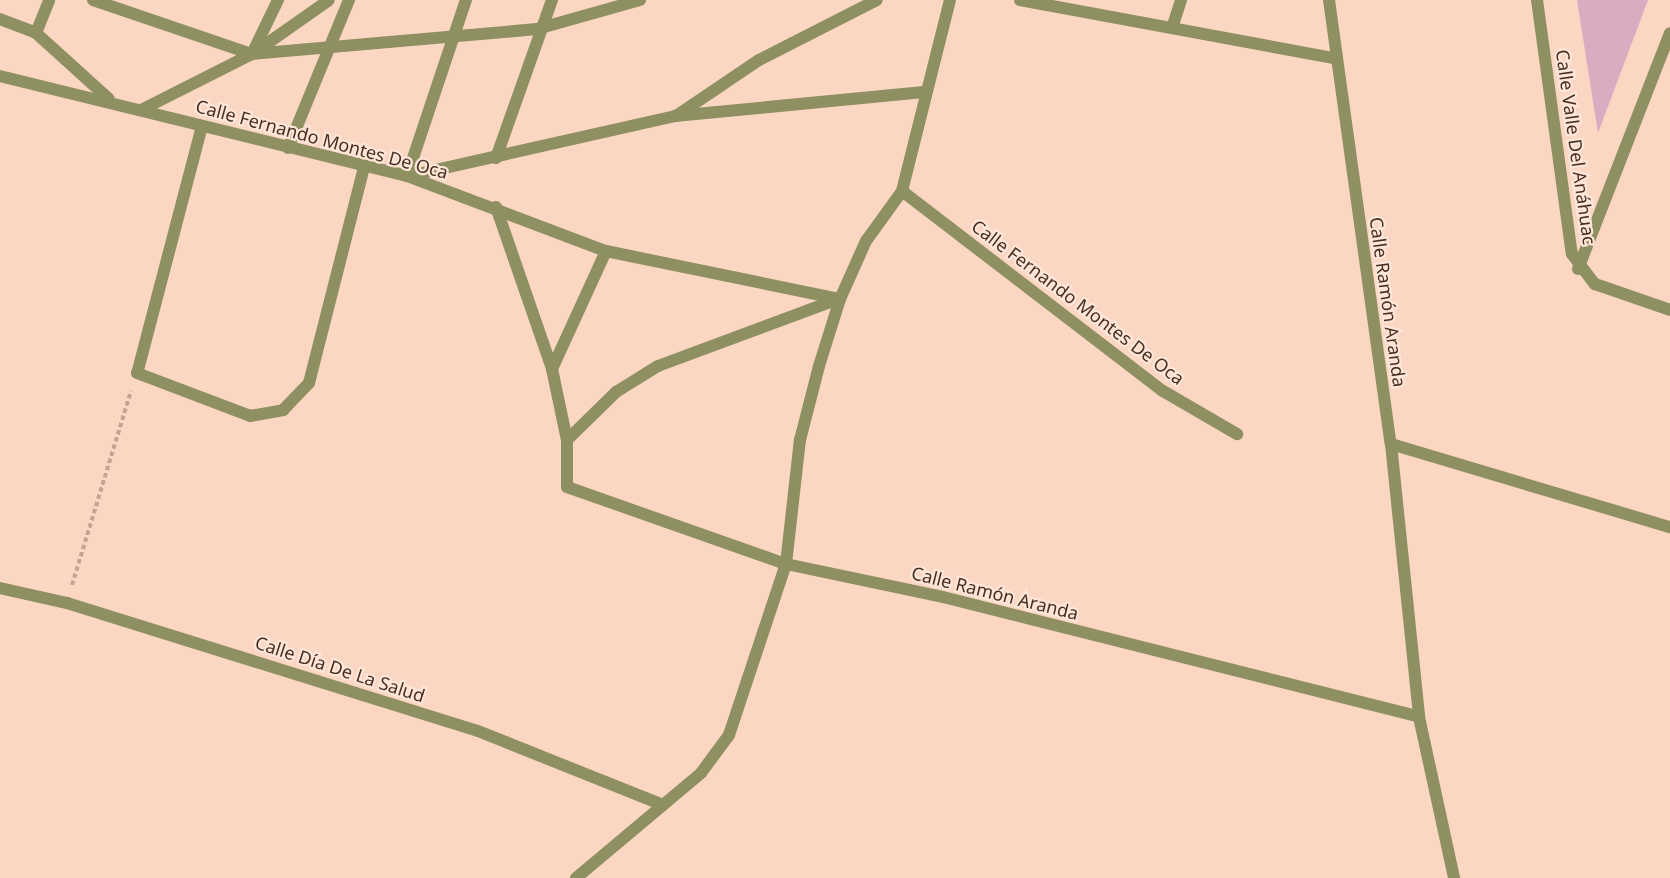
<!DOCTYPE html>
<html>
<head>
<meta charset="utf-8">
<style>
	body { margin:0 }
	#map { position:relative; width:1670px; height:878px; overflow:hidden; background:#fbd6c2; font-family:"Noto Sans",sans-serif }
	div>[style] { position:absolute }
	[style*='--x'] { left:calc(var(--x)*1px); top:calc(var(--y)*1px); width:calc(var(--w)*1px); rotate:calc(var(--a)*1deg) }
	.green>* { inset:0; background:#dbacc1 }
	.path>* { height:4px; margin-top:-2px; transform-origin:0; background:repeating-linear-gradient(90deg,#c4a391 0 4.5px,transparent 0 7.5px) }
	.street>* { height:12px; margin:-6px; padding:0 6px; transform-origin:6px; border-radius:6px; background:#8e9061 }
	span { translate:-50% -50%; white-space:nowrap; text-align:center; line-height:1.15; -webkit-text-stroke:4.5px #ffe6d9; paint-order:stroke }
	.street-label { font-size:18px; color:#472f22 }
</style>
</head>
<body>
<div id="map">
	<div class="green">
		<i style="clip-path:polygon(1577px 0,1648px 0,1598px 133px)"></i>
	</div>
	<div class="path">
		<i style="--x:72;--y:585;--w:203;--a:-73.1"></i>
	</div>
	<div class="street">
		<i style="--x:93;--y:0;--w:168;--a:18.8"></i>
		<i style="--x:252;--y:54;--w:286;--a:-5"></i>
		<i style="--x:537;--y:29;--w:107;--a:-15.7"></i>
		<i style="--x:1020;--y:0;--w:322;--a:10.5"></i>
		<i style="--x:1329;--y:0;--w:448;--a:82.1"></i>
		<i style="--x:1391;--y:444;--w:274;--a:84.1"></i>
		<i style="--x:1419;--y:717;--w:165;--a:77.7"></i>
		<i style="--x:1537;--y:0;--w:256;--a:82.2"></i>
		<i style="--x:1572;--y:254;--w:38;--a:53"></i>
		<i style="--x:1595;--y:284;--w:79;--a:19.1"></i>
		<i style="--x:0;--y:19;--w:39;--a:21"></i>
		<i style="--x:36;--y:33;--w:98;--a:42.1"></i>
		<i style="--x:1172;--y:28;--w:29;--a:-72"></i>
		<i style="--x:36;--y:33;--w:35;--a:-68"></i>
		<i style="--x:255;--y:52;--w:90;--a:-35.1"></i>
		<i style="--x:0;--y:76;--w:419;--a:13.8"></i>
		<i style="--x:407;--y:176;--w:213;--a:20.7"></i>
		<i style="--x:606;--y:251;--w:239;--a:11.6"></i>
		<i style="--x:141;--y:110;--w:124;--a:-26.8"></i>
		<i style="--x:252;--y:54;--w:60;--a:-64.3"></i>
		<i style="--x:676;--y:116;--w:100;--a:-34"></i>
		<i style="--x:759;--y:60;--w:132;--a:-27"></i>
		<i style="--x:202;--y:126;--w:255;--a:104.7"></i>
		<i style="--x:137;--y:373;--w:121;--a:20.8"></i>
		<i style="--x:250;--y:416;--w:34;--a:-10"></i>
		<i style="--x:283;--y:410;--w:37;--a:-46"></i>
		<i style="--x:309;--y:383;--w:222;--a:-75.7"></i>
		<i style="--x:288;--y:148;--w:160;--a:-67.6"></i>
		<i style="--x:496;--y:158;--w:168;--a:-70.5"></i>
		<i style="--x:407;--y:176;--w:186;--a:-71.5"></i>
		<i style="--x:409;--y:176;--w:273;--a:-12.7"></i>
		<i style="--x:675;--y:116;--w:250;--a:-5.5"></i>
		<i style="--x:902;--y:191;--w:329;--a:37.5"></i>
		<i style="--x:1163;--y:391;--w:86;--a:30.2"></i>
		<i style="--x:496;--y:207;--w:171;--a:70.9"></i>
		<i style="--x:606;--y:251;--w:130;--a:114.6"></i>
		<i style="--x:552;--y:369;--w:73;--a:78.1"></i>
		<i style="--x:567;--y:440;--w:47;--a:90"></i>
		<i style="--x:567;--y:487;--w:232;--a:19.4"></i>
		<i style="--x:786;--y:564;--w:160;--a:11.9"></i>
		<i style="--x:943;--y:597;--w:491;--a:14.1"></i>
		<i style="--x:1578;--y:269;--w:253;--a:-68.7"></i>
		<i style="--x:567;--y:440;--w:69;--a:-44.4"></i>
		<i style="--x:616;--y:392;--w:49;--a:-31.8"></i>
		<i style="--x:658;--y:366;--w:192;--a:-20.4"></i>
		<i style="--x:1391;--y:444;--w:291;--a:16.6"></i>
		<i style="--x:0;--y:588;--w:69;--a:12.6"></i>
		<i style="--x:67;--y:603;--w:430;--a:17.3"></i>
		<i style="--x:478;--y:731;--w:199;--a:21.8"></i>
		<i style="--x:576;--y:878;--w:163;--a:-40"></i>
		<i style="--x:701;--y:773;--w:47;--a:-53.6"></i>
		<i style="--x:729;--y:735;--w:180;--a:-71.6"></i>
		<i style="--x:786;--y:564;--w:125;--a:-83.6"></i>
		<i style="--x:800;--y:440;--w:76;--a:-75.6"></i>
		<i style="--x:819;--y:366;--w:70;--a:-72.6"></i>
		<i style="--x:840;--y:299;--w:64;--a:-65.9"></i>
		<i style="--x:866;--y:241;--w:62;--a:-54.2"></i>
		<i style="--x:902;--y:191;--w:197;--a:-75.9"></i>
	</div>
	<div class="street-label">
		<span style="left:322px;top:139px;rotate:15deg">Calle Fernando Montes De Oca</span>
		<span style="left:1576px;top:147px;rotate:82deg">Calle Valle Del Anáhuac</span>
		<span style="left:1078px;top:302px;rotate:37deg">Calle Fernando Montes De Oca</span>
		<span style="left:1388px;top:302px;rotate:82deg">Calle Ramón Aranda</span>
		<span style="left:995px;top:593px;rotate:14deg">Calle Ramón Aranda</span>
		<span style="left:340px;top:669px;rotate:18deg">Calle Día De La Salud</span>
	</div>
</div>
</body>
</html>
